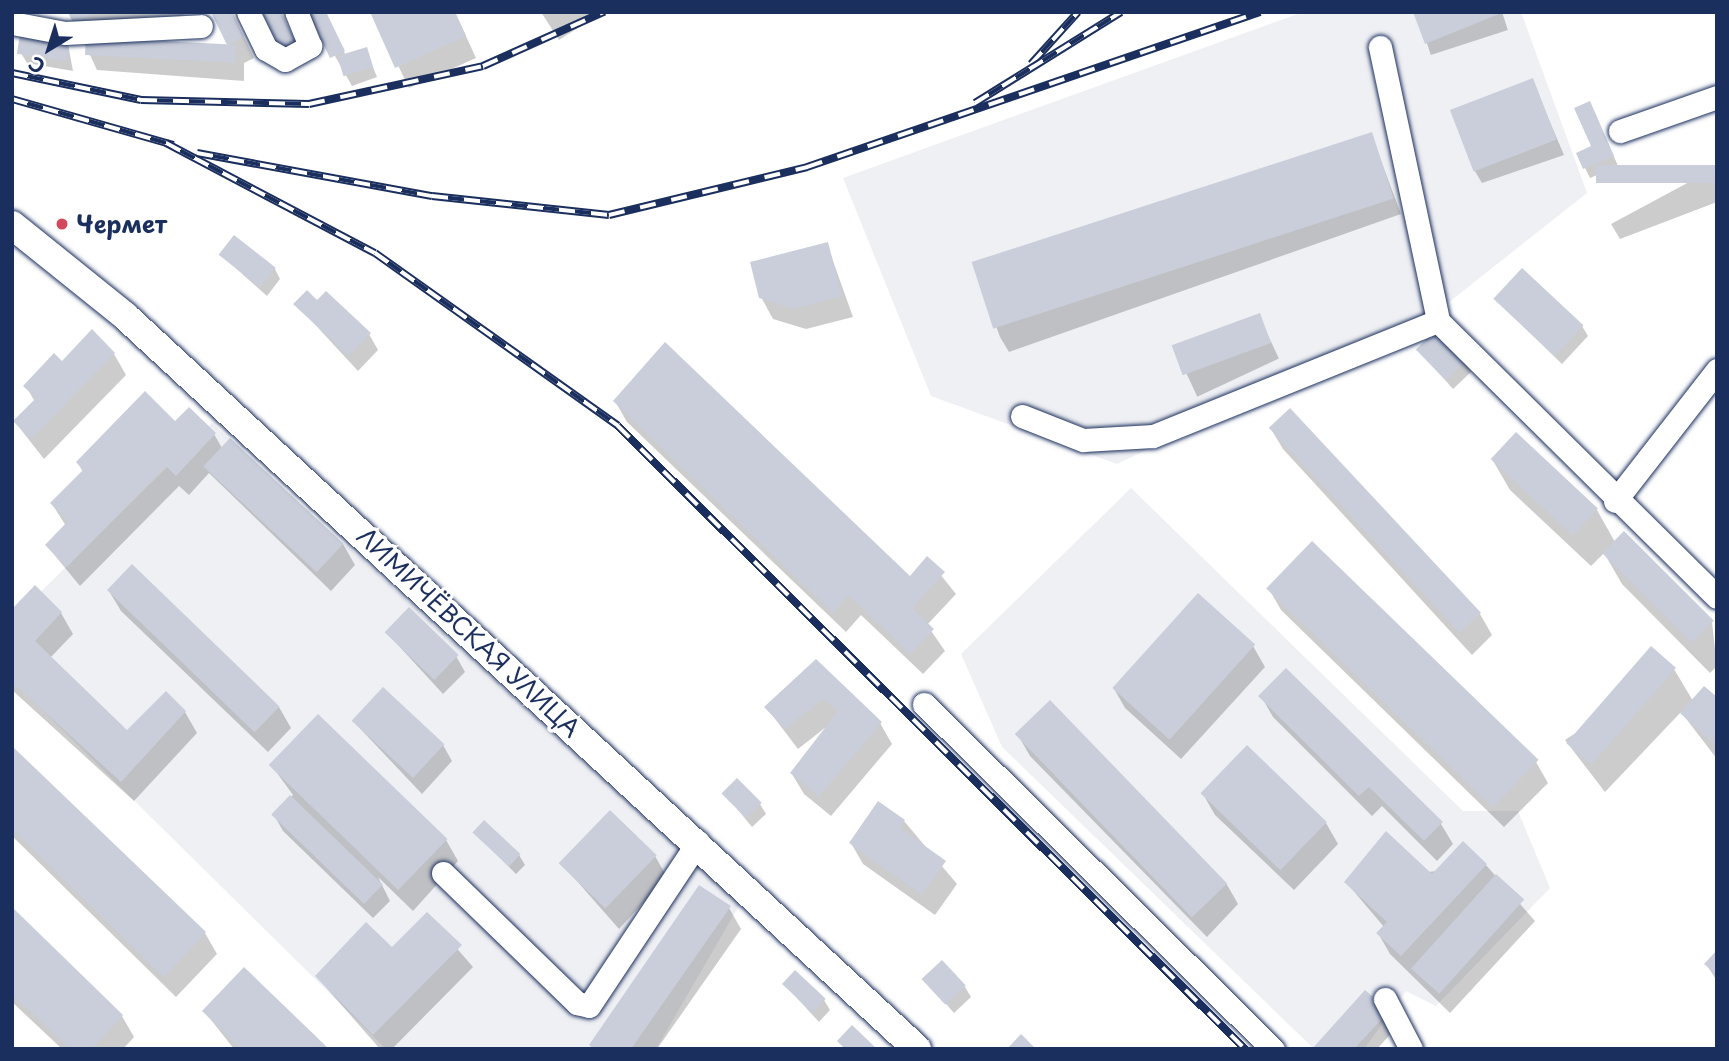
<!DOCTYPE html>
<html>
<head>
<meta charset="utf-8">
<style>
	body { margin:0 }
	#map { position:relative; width:1729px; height:1061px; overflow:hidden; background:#fff; font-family:"Playpen Sans",sans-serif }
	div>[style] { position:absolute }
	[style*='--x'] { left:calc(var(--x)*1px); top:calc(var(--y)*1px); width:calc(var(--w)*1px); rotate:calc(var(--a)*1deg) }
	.built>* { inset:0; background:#eff0f4 }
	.shadow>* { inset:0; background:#0003; transform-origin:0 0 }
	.building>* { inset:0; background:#caceda; transform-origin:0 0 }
	.roads { filter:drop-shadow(0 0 2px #1b2f5e) drop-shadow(0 0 2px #1b2f5e) }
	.minor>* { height:23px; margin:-11.5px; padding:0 11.5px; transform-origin:11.5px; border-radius:11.5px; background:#fff }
	.major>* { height:28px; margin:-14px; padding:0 14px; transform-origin:14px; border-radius:14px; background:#fff }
	.rail>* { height:8px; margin-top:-4px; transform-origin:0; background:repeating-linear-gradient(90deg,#fff 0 16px,#1b2f5e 0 32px); box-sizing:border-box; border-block:2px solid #1b2f5e }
	.dots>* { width:19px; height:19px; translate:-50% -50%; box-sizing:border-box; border:4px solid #fff; border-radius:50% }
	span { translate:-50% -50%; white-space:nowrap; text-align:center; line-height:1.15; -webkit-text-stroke:7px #fff; paint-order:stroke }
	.poi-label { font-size:24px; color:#1b2f5e; font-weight:700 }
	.left { translate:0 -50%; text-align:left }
	.street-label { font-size:24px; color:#1b2f5e }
	.frame { position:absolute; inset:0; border:14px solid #1b2f5e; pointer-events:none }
	.north { position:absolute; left:14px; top:14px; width:70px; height:70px; -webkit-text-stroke:5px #fff; paint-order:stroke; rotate:218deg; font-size:19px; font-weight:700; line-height:28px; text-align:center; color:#1b2f5e }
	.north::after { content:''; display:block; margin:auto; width:24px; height:32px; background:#1b2f5e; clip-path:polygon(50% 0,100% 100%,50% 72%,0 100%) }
</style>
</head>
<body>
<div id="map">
	<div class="built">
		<i style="clip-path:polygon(1303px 12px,1521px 12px,1587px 193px,1439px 310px,1117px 464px,931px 396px,843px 178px)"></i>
		<i style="clip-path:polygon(212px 423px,740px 904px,656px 1049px,386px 1049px,12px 680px,12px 620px)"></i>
		<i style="clip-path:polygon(1131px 488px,1463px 811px,1518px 811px,1550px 888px,1436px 1006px,1406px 991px,1364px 1049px,1314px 1049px,1002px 747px,961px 654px)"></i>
	</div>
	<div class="shadow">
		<i style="clip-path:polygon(70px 12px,189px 12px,136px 38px,95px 39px,230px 47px,212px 12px,232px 12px,254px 58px,244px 63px,244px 81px,97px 70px)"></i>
		<i style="clip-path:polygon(310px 12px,326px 12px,346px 56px,366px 50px,377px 77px,352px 86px)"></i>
		<i style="clip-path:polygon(372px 12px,455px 12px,476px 58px,409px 88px)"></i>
		<i style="clip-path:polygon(541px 12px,603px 12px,559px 40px)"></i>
		<i style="left:1502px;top:12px;width:19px;height:81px;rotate:72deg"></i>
		<i style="clip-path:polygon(68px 44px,73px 71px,27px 63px,21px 53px)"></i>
		<i style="clip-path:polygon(1532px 80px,1564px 155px,1482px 183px,1473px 168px)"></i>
		<i style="clip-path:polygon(1595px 113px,1618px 166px,1590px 178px,1585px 168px,1594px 147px)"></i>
		<i style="clip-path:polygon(1371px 134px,1401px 214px,1009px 352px,1000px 337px,974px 264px)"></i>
		<i style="clip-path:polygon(1717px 167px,1717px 202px,1620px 239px,1611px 224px)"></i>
		<i style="clip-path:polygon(827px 244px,853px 317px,806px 329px,773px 319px,761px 297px)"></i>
		<i style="clip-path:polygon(221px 255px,275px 269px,280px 279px,267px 296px)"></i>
		<i style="clip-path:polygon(1496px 300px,1582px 326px,1588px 336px,1562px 364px)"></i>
		<i style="clip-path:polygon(296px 304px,369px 334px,378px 350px,358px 371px)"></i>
		<i style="left:1259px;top:316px;width:47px;height:90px;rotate:65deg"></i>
		<i style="clip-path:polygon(1418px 349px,1465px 362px,1471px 372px,1453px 389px)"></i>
		<i style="clip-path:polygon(114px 354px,126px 375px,44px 459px,15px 422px,35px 402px,26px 386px,62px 363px)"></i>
		<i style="clip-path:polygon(615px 401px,910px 578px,928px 559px,956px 594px,927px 625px,945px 651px,923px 674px,861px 615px,846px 632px,627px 422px)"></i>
		<i style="clip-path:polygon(1290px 410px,1480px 614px,1492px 635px,1472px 655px,1283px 449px,1271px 429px)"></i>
		<i style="clip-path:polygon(175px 424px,214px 434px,222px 448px,343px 544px,355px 565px,331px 591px,209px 473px,189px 495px,179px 486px,80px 586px,47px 546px,66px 526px,52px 504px,83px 472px,78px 463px)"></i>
		<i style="clip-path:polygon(1516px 434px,1597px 510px,1615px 542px,1712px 622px,1717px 666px,1710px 673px,1622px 584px,1604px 553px,1591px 566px,1510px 490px,1492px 459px)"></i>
		<i style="clip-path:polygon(132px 566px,279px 707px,291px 728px,268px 752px,121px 611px,109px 591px)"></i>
		<i style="clip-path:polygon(1269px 589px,1536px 762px,1548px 783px,1504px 827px,1281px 610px)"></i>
		<i style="clip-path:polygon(61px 613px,73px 634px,50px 658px,127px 733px,185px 712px,197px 733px,134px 801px,12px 690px,12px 617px)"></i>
		<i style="clip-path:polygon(387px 633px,456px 656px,465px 672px,443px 694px)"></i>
		<i style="clip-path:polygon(1253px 646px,1265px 667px,1181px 759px,1125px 708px,1113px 687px)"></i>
		<i style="clip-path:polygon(816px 661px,880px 723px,892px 744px,831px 816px,804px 794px,792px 774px,826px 727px,798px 749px,766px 707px)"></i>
		<i style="clip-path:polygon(1674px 669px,1693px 701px,1717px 699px,1717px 759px,1681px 712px,1605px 792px,1565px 740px)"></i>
		<i style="clip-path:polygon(1261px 696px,1441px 824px,1453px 844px,1437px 861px,1382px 806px,1372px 816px,1273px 717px)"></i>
		<i style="clip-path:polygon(353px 721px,443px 745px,452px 761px,422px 794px)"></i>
		<i style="clip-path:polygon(1018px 735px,1226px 883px,1238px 904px,1207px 937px,1030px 756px)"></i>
		<i style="clip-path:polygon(12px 748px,205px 933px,217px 954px,176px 997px,12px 836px)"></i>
		<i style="clip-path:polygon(1247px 748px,1326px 823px,1338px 844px,1294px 890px,1215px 815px,1203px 794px)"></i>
		<i style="clip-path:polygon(272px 766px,446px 840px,458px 861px,413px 911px,378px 877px,390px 901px,373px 918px,283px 831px,274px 815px,293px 795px)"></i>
		<i style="clip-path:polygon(724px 793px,760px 804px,766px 814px,752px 827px)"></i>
		<i style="clip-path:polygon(904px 821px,957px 884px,935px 915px,863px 864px,851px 843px)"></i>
		<i style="clip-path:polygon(475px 833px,519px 855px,525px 865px,516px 874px)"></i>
		<i style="clip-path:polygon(655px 856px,667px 877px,619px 929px,562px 864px)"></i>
		<i style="clip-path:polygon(1486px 865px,1535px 921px,1450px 1013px,1390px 954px,1378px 933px,1384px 927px,1346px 882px)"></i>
		<i style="clip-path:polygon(729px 908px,741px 929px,657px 1049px,593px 1049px)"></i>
		<i style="clip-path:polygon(12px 910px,122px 1016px,134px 1037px,123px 1049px,62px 1049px,12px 1002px)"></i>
		<i style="clip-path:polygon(427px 914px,473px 967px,392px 1049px,380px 1049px,317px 977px,392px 949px)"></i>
		<i style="clip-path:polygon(1717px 953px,1717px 981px,1706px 964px)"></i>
		<i style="clip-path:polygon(925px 980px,965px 987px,971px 997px,954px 1013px)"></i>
		<i style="clip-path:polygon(784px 984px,824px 1000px,830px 1010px,819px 1022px)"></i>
		<i style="clip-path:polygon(204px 1011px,326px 1049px,234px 1049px)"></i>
		<i style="clip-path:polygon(1387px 1012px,1396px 1028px,1377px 1049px,1314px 1049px)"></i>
	</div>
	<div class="building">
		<i style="clip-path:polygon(68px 12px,96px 12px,73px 23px)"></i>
		<i style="clip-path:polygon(211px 12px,232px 12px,244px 37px,227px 45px)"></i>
		<i style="clip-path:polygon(262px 12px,281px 12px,298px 46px,282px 54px)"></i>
		<i style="clip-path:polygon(308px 12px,326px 12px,345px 51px,330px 58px)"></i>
		<i style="clip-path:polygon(370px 12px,455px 12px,466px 36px,395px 68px)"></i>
		<i style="clip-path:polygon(1413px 12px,1504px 12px,1425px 44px)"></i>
		<i style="left:20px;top:34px;width:50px;height:20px;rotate:9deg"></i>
		<i style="left:86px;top:37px;width:150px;height:18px;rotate:3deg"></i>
		<i style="left:367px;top:47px;width:21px;height:31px;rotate:73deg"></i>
		<i style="left:1533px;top:78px;width:66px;height:89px;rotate:69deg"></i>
		<i style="clip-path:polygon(1590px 101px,1614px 156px,1583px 169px,1576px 153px,1591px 146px,1574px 108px)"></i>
		<i style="left:1372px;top:132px;width:70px;height:421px;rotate:72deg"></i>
		<i style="left:1717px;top:165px;width:18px;height:121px;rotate:90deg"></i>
		<i style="left:234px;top:235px;width:53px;height:25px;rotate:38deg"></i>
		<i style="clip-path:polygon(828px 242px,842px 296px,793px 309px,759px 298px,750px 262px)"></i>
		<i style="left:1522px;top:268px;width:84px;height:42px;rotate:43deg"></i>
		<i style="clip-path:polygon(307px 290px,317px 300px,326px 291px,371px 333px,349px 356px,293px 304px)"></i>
		<i style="left:1260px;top:313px;width:32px;height:94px;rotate:70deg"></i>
		<i style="clip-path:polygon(92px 329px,115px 353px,31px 439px,13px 421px,36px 398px,23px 386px,54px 353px,62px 361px)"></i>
		<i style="left:1436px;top:330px;width:43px;height:28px;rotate:46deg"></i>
		<i style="clip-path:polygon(665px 342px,910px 576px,927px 556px,945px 572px,912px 608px,934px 629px,910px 654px,849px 595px,833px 613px,613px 401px)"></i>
		<i style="clip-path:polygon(145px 391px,175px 421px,189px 407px,216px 433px,176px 476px,166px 466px,67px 567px,45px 545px,68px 521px,50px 503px,83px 470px,76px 462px)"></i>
		<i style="left:1290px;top:408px;width:280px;height:29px;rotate:47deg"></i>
		<i style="left:1516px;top:432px;width:112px;height:37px;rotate:43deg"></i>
		<i style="left:230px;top:438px;width:155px;height:39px;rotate:43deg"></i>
		<i style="left:1624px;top:531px;width:127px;height:31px;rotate:45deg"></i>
		<i style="left:1312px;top:541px;width:315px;height:66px;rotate:44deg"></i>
		<i style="left:132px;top:564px;width:205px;height:36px;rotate:44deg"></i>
		<i style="clip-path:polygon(35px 585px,62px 612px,35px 641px,127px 730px,166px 691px,186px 711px,121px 782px,12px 682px,12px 609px)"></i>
		<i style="left:1198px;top:593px;width:77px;height:128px;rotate:42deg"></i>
		<i style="left:409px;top:607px;width:69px;height:35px;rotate:44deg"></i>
		<i style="left:1651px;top:646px;width:33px;height:129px;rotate:41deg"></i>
		<i style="clip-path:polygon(816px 659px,882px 722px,819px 796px,790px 773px,838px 711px,823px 699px,785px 729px,764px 707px)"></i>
		<i style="clip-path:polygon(1286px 668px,1443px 822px,1424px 841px,1369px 787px,1359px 796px,1258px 696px)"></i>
		<i style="clip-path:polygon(1704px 686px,1717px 697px,1717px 747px,1680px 713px)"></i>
		<i style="left:383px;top:687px;width:84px;height:46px;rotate:43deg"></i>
		<i style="left:1050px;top:700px;width:255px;height:49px;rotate:46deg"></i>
		<i style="left:318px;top:714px;width:180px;height:71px;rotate:44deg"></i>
		<i style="left:1247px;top:745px;width:111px;height:67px;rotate:44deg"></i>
		<i style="clip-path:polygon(12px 746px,206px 932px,164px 977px,12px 829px)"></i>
		<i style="left:737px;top:778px;width:35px;height:22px;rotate:45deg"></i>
		<i style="left:290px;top:795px;width:129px;height:27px;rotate:44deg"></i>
		<i style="clip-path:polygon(878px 801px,905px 820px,900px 828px,946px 861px,922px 895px,849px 843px)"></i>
		<i style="left:610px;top:810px;width:65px;height:74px;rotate:44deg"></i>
		<i style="left:484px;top:820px;width:50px;height:17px;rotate:43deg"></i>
		<i style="clip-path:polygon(1386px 831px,1432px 874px,1463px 841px,1487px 864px,1401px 956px,1376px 933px,1387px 922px,1344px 882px)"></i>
		<i style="left:1496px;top:874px;width:38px;height:127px;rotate:42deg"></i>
		<i style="clip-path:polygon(699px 885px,731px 906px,631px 1049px,594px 1049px,589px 1045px)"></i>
		<i style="clip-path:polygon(12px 907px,123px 1015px,92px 1049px,70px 1049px,12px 994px)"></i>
		<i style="clip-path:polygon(427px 912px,462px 945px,373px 1035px,315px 976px,366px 922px,392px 947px)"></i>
		<i style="clip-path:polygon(1717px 950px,1717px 975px,1704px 964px)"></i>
		<i style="left:942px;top:960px;width:35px;height:28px;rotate:47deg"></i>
		<i style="clip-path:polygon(244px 967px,329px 1049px,241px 1049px,202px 1011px)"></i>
		<i style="left:795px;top:970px;width:42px;height:19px;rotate:43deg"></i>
		<i style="clip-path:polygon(1365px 990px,1389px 1011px,1354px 1049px,1312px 1049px)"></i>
		<i style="clip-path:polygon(852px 1025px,877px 1049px,845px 1049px,837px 1041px)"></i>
		<i style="clip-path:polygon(1021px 1034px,1036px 1049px,1007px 1049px)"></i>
	</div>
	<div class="roads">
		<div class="minor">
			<i style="--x:248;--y:12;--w:41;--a:64.1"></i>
			<i style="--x:266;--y:49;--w:22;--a:30"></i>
			<i style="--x:285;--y:60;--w:29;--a:-29"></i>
			<i style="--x:310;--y:46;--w:37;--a:-112"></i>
			<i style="--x:12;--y:23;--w:54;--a:10.7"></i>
			<i style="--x:65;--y:33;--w:136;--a:-2.9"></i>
			<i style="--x:1380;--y:47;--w:280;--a:78"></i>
			<i style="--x:1438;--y:321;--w:392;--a:44.7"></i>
			<i style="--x:1620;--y:131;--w:103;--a:-19.3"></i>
			<i style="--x:1022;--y:416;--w:66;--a:21.5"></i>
			<i style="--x:1083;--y:440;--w:70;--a:-3.3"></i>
			<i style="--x:1153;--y:436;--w:307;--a:-22"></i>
			<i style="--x:1615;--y:501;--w:166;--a:-52.1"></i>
			<i style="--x:924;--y:704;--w:491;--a:44.7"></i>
			<i style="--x:443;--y:873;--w:187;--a:44.1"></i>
			<i style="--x:577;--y:1003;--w:12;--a:14"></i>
			<i style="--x:589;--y:1006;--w:197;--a:-56.4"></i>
			<i style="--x:1385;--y:999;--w:56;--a:62.5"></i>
		</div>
		<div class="major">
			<i style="--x:12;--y:225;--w:145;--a:38.8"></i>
			<i style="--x:125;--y:316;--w:1079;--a:42.78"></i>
		</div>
	</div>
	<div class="rail">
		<i style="--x:1031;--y:64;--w:70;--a:-47.9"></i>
		<i style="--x:12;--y:73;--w:132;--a:11.8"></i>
		<i style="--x:141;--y:100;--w:168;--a:1.4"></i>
		<i style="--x:309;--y:104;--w:178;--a:-12.3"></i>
		<i style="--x:483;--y:66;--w:133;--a:-24.1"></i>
		<i style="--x:12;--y:99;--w:168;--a:15.9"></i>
		<i style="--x:975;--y:103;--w:172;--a:-31.9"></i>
		<i style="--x:166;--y:143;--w:236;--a:27.8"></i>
		<i style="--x:375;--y:253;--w:298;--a:35.4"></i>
		<i style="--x:618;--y:426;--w:884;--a:44.82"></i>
		<i style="--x:197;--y:153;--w:239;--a:10.4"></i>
		<i style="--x:432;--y:196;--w:178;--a:6.1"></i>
		<i style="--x:609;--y:215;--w:204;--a:-13.6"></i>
		<i style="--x:807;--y:167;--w:479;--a:-18.9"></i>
	</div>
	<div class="dots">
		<i style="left:62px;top:224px;background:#d1495b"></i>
	</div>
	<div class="poi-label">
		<span class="left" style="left:76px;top:224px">Чермет</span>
	</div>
	<div class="street-label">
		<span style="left:469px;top:632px;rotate:43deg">ЛИМИЧЁВСКАЯ УЛИЦА</span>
	</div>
	<div class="frame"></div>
	<div class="north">С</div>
</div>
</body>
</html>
